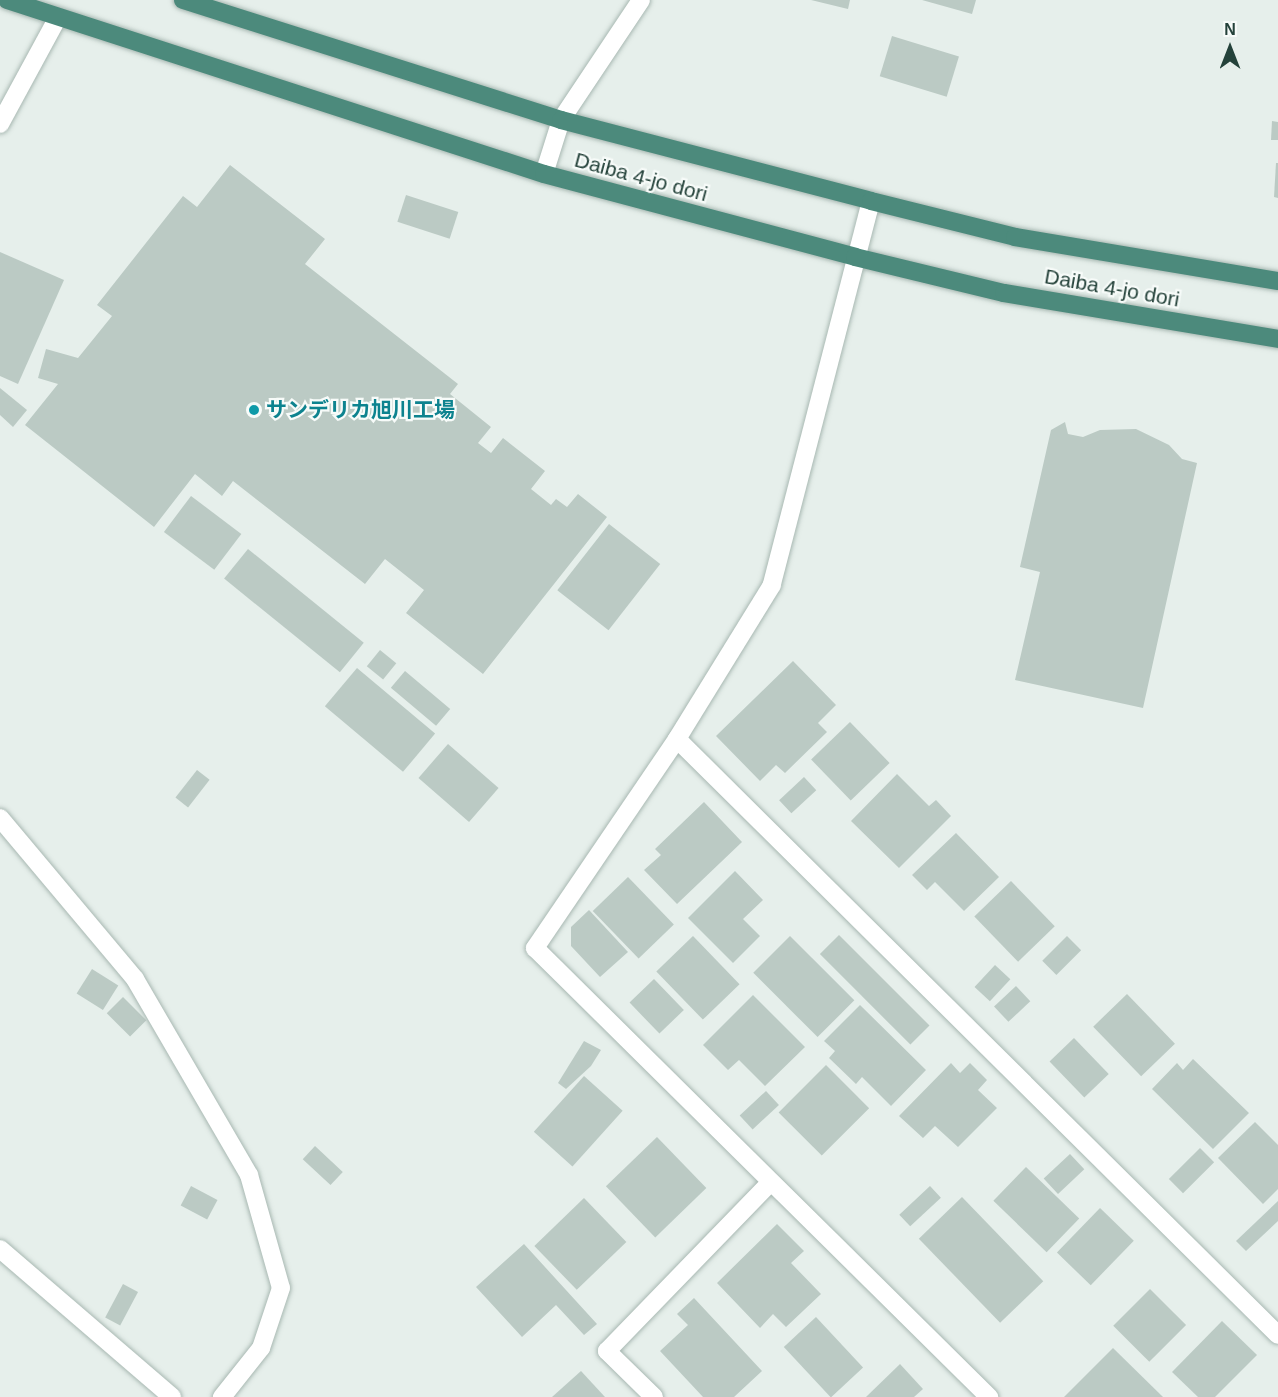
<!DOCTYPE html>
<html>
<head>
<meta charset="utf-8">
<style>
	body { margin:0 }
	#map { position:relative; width:1278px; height:1397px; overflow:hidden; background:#e6efeb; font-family:Helvetica,"Noto Sans JP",sans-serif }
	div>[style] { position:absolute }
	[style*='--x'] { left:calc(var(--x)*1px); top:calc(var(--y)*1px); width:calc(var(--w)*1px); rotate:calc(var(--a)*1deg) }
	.building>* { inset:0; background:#bbcac4; transform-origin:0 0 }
	.roads { filter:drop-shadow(0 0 2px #a8b8b2) drop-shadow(0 0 2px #a8b8b2) }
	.minor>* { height:18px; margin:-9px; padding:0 9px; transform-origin:9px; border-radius:9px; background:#fff }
	.trunk>* { height:18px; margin:-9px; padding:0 9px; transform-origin:9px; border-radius:9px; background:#4c8a7c }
	.dots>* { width:16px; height:16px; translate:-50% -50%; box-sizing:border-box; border:3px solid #f7fbf9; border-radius:50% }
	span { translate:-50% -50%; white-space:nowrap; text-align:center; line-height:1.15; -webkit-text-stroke:4.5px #f7fbf9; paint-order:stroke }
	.street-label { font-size:21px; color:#24423a }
	.culture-label { font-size:21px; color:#0d838f; font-weight:700 }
	.left { translate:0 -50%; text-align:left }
	.north { position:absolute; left:1200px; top:18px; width:60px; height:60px; -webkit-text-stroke:4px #f7fbf9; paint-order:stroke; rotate:0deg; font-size:16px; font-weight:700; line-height:24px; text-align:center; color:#24423a }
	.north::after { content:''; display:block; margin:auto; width:21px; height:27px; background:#24423a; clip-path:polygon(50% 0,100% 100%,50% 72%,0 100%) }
</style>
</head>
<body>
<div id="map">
	<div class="building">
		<i style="clip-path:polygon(811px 0,850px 0,848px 9px)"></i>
		<i style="clip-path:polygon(922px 0,976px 0,972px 14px)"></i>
		<i style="left:892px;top:36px;width:70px;height:42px;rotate:17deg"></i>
		<i style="clip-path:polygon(1272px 121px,1278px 122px,1278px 140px,1271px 140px)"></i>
		<i style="clip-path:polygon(1276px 163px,1278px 163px,1278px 198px,1274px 197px)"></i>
		<i style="clip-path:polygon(230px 165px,325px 239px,305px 264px,458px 384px,450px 394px,491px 427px,478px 443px,491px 453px,503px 438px,545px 471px,531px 489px,551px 505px,556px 499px,567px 507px,578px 494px,607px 517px,483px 674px,406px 613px,424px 590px,385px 559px,365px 584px,233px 481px,222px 496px,195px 474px,154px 527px,25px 425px,58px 384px,38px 378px,46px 349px,78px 358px,112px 316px,97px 305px,183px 196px,197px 207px)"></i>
		<i style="left:406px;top:195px;width:55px;height:28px;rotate:18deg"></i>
		<i style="clip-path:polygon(0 252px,64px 280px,18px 384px,0 376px)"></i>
		<i style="clip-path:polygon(0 388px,27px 410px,13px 427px,0 415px)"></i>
		<i style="clip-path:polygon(1065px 422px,1068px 434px,1083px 437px,1100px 430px,1136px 429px,1169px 445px,1182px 459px,1197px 463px,1143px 708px,1015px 680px,1040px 572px,1020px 567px,1051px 430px)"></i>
		<i style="left:191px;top:496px;width:63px;height:45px;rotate:37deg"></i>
		<i style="left:609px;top:524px;width:65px;height:84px;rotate:38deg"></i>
		<i style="left:248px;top:549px;width:149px;height:38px;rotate:39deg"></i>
		<i style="left:380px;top:650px;width:21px;height:21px;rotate:39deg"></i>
		<i style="clip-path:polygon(793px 661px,836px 705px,818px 723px,827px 732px,785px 773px,776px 765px,760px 781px,716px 736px)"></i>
		<i style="left:357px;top:668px;width:102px;height:50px;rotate:40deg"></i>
		<i style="left:405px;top:671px;width:59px;height:22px;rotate:40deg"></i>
		<i style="left:850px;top:722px;width:57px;height:54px;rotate:46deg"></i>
		<i style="left:448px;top:744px;width:67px;height:45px;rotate:41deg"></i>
		<i style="left:197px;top:770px;width:16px;height:35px;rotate:38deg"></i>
		<i style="clip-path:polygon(897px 774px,929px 806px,936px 800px,951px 816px,899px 868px,851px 821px)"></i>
		<i style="left:804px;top:777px;width:18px;height:34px;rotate:47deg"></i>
		<i style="clip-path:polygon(704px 802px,742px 842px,677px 904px,644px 870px,661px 855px,655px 849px)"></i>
		<i style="clip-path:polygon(956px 833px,999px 877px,964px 911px,935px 882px,927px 890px,912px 875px)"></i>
		<i style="clip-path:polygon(735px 871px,763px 900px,743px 919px,760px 936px,733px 963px,688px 918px)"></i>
		<i style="left:628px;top:877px;width:66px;height:49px;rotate:46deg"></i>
		<i style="left:1011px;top:881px;width:63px;height:51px;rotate:46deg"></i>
		<i style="clip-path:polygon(589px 910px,628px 952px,600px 977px,571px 946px,571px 927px)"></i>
		<i style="left:839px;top:935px;width:128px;height:27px;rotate:45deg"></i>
		<i style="left:693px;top:936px;width:67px;height:51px;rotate:46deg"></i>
		<i style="left:790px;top:936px;width:91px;height:52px;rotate:45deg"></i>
		<i style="left:1067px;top:936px;width:20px;height:35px;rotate:45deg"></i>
		<i style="left:995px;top:965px;width:21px;height:30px;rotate:43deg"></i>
		<i style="left:92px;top:969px;width:31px;height:29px;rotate:32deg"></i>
		<i style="left:654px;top:979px;width:43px;height:34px;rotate:46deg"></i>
		<i style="left:1016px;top:986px;width:21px;height:30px;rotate:47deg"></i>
		<i style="left:1127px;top:994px;width:69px;height:47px;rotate:46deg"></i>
		<i style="clip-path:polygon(753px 995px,805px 1047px,765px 1086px,739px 1060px,728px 1070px,703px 1045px)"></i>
		<i style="left:123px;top:997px;width:33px;height:23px;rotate:45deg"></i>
		<i style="clip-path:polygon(860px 1005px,926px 1070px,891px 1106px,862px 1077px,856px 1084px,829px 1058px,835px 1051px,824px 1041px)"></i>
		<i style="left:1074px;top:1038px;width:50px;height:34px;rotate:46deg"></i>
		<i style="clip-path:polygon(584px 1041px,601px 1050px,591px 1066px,566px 1089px,558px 1083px)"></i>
		<i style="clip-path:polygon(1193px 1059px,1249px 1113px,1213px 1149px,1152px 1089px,1177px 1063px,1183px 1070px)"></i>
		<i style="clip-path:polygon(951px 1063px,960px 1073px,970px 1063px,987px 1080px,978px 1090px,997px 1108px,958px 1147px,935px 1126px,923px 1138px,899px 1116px)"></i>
		<i style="left:826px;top:1065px;width:61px;height:67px;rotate:45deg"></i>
		<i style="left:584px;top:1076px;width:52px;height:75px;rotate:42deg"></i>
		<i style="left:766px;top:1091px;width:19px;height:36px;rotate:47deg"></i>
		<i style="clip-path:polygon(1255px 1122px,1278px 1145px,1278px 1189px,1263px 1204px,1218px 1158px)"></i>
		<i style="left:657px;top:1137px;width:71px;height:71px;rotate:46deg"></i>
		<i style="left:315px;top:1146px;width:38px;height:18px;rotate:43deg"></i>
		<i style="left:1200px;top:1148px;width:20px;height:44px;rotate:45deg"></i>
		<i style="left:1070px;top:1154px;width:21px;height:36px;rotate:47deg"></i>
		<i style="left:1026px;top:1167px;width:74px;height:47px;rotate:44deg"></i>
		<i style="left:191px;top:1186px;width:30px;height:22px;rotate:28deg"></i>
		<i style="left:930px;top:1186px;width:16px;height:42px;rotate:47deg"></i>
		<i style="left:962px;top:1197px;width:117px;height:60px;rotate:46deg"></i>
		<i style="left:584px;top:1198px;width:61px;height:69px;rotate:46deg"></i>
		<i style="clip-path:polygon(1278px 1201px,1278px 1221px,1246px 1251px,1236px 1241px)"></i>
		<i style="left:1100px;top:1208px;width:47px;height:62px;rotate:44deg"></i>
		<i style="clip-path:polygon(777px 1224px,804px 1251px,791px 1263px,821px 1294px,786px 1327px,773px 1314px,760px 1328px,717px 1283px)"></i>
		<i style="clip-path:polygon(524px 1244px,597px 1324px,584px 1335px,556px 1305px,522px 1337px,476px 1287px)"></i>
		<i style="left:123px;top:1284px;width:17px;height:38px;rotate:28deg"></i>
		<i style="left:1150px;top:1289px;width:51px;height:52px;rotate:45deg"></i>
		<i style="clip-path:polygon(694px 1298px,762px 1371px,734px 1397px,703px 1397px,660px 1351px,688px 1325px,677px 1314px)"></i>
		<i style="left:816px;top:1317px;width:69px;height:44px;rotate:47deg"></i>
		<i style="clip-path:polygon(1222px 1321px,1257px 1355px,1215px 1397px,1198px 1397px,1172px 1372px)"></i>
		<i style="clip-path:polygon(1113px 1348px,1163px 1397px,1064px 1397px)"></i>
		<i style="clip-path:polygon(900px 1364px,923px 1389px,914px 1397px,866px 1397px)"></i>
		<i style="clip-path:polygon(581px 1371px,605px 1397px,552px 1397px)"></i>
	</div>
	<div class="roads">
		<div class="minor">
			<i style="--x:0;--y:124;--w:119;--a:-61.5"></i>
			<i style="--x:544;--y:174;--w:57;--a:-72.5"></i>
			<i style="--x:561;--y:120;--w:144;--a:-56.3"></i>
			<i style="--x:871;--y:201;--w:397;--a:104.5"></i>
			<i style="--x:772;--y:585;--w:181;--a:121.7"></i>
			<i style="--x:677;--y:739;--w:253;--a:124.2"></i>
			<i style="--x:535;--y:948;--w:639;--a:44.68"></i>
			<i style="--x:677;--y:739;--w:846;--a:44.76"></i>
			<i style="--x:0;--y:818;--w:210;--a:50"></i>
			<i style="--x:135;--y:979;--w:227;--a:59.8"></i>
			<i style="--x:249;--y:1175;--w:117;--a:74.2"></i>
			<i style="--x:281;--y:1288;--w:63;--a:108.4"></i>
			<i style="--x:261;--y:1348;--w:63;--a:128.5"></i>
			<i style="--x:0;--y:1249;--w:227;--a:40.7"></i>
			<i style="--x:654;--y:1397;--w:66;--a:-135.6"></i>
			<i style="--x:607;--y:1351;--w:235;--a:-45.9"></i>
		</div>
		<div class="trunk">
			<i style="--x:7;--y:0;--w:564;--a:17.95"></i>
			<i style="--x:544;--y:174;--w:322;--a:14.9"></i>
			<i style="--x:855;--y:257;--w:153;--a:13.6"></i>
			<i style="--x:1004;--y:293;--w:278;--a:9.5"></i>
			<i style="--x:183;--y:0;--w:397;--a:17.6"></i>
			<i style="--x:561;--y:120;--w:320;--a:14.6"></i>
			<i style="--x:871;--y:201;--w:148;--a:14"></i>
			<i style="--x:1015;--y:237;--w:267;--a:9.5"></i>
		</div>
	</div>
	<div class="dots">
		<i style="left:254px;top:410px;background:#0f9aa8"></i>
	</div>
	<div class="street-label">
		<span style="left:641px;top:177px;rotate:15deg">Daiba 4-jo dori</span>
		<span style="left:1112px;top:288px;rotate:10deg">Daiba 4-jo dori</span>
	</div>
	<div class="culture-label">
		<span class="left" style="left:266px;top:410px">サンデリカ旭川工場</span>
	</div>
	<div class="north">N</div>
</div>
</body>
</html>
